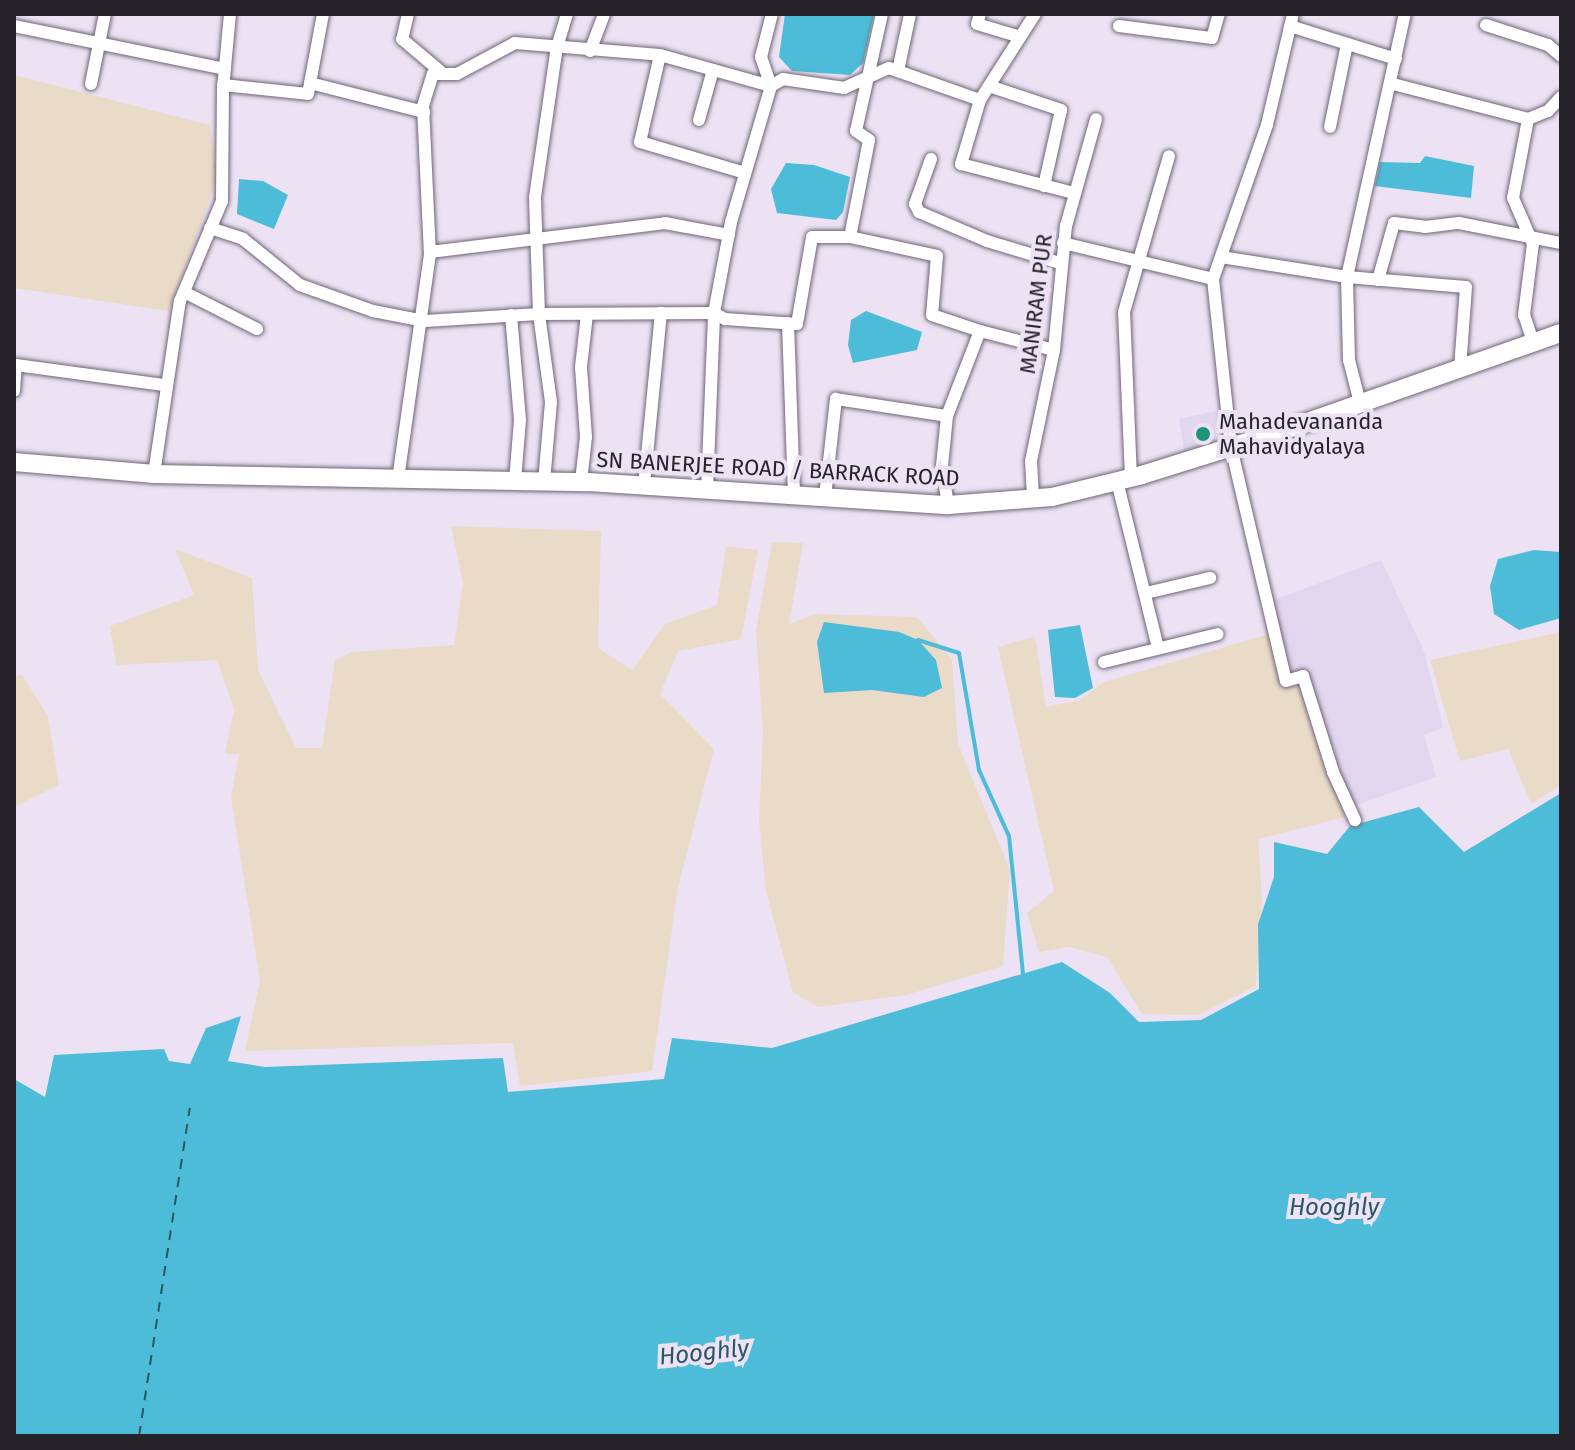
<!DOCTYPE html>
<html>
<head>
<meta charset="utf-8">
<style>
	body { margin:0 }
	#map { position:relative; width:1575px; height:1450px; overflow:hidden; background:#ece2f4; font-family:"Fira Sans",sans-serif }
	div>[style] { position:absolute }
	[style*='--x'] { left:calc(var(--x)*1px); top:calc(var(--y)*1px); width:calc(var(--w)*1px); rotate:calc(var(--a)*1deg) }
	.industrial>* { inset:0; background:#eadac8 }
	.built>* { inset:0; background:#e2d5ee }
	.water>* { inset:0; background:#4dbcd8 }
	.stream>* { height:4px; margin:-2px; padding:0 2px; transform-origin:2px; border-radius:2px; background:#4dbcd8 }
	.ferry>* { height:2px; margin-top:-1px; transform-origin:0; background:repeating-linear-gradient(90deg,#295764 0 10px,transparent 0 18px) }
	.roads { filter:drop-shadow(0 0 2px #6e6575) drop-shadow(0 0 2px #6e6575) }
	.street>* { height:12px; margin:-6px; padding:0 6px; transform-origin:6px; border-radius:6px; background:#fff }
	.secondary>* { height:18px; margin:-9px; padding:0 9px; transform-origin:9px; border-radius:9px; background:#fff }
	.dots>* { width:22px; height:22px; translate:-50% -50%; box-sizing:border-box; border:4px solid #ece2f4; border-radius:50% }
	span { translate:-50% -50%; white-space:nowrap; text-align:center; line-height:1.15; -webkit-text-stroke:8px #ece2f4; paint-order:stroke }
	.street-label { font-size:22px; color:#27232a }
	.poi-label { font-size:22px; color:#27232a }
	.left { translate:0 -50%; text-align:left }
	.water-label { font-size:24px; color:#295764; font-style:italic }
	.frame { position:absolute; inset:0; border:16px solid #27232a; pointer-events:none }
</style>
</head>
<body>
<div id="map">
	<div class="industrial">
		<i style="clip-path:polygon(14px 75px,210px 125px,217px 179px,169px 311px,14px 288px)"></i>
		<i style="clip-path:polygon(451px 526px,601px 531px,598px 648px,632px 670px,665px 624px,717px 605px,726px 546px,758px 550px,741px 639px,678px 651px,660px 694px,714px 749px,678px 887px,652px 1071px,520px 1086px,513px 1043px,245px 1051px,260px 981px,231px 797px,239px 754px,225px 754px,234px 709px,217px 660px,116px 665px,110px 626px,194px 595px,175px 549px,252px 578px,258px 670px,296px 748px,322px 748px,335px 660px,352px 652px,454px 645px,463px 583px)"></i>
		<i style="clip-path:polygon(772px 542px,803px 543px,789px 624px,816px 614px,917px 617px,952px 659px,958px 744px,1010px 870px,1003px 966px,906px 995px,818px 1007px,793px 992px,766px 891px,759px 821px,763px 733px,756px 631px)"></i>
		<i style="clip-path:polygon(1561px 632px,1561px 785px,1531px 804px,1508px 749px,1460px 761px,1430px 660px)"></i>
		<i style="clip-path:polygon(1269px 634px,1281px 687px,1300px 683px,1345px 817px,1258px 839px,1262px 898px,1256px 986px,1198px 1015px,1142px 1014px,1107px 957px,1069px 947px,1039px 952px,1027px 913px,1054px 891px,998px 647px,1035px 636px,1046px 707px,1080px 700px,1104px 682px)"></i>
		<i style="clip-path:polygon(22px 675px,48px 716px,59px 785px,14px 807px,14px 676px)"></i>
	</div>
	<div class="built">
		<i style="clip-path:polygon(1221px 410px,1225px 442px,1185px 456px,1179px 419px)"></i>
		<i style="clip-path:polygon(1381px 560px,1424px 651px,1443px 727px,1424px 735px,1436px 777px,1353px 806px,1336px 771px,1308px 672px,1290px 674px,1274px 600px)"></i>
	</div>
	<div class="water">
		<i style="clip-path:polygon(785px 14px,874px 14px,863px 63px,850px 75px,792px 71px,779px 57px)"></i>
		<i style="clip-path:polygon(1425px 156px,1474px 166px,1471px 198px,1375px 186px,1380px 162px,1420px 163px)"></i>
		<i style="clip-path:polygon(786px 163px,814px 165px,850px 177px,843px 212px,836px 220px,777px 213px,771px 189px)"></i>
		<i style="clip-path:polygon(239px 179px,263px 181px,288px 195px,274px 229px,237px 214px)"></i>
		<i style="clip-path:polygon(866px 311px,922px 332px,917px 350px,853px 363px,848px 345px,851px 320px)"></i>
		<i style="clip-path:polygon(1534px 550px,1561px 552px,1561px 618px,1519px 630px,1494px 614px,1490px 586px,1498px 559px)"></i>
		<i style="clip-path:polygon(824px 622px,899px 632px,918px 640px,936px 660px,942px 688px,924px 697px,872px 690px,824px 693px,817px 642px)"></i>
		<i style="clip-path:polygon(1080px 625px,1093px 688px,1075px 698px,1055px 697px,1048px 630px)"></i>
		<i style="clip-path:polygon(1561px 793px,1561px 1436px,14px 1436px,14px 1079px,45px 1097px,54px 1055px,164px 1049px,169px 1061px,190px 1064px,206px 1028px,241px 1016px,228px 1061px,265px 1067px,503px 1058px,508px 1092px,664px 1079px,672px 1038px,772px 1048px,1062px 962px,1110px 993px,1139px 1022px,1201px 1020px,1259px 989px,1258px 924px,1274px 877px,1274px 842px,1327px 854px,1350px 826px,1419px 807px,1464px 852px)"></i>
	</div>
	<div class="stream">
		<i style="--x:918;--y:640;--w:43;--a:17.6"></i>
		<i style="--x:959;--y:653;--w:119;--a:80.3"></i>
		<i style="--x:979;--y:770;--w:72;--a:65.6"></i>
		<i style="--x:1009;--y:836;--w:139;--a:84.2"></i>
	</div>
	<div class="ferry">
		<i style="--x:139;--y:1436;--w:332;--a:-81.2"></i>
	</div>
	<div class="roads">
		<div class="street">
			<i style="--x:408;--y:14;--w:26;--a:103"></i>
			<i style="--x:402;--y:39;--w:51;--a:40.2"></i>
			<i style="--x:980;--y:14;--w:10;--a:107"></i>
			<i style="--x:977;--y:24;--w:42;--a:16.7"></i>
			<i style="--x:1293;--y:14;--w:114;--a:103.2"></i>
			<i style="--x:1267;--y:125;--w:163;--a:109.3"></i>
			<i style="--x:1213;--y:279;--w:169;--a:83.9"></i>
			<i style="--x:1231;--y:447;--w:240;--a:76.8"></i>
			<i style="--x:1286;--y:681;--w:18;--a:-16"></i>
			<i style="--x:1303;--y:676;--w:101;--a:72.6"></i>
			<i style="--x:1333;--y:772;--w:53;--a:65.4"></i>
			<i style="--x:1486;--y:25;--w:65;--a:17.9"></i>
			<i style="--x:1548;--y:45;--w:17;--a:40"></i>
			<i style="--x:14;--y:26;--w:215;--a:11.5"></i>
			<i style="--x:1119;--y:26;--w:94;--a:7.4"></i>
			<i style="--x:1212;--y:38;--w:25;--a:-74"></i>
			<i style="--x:1290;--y:26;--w:111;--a:17.3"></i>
			<i style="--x:590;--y:51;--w:40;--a:-69"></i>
			<i style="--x:660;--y:55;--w:89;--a:102.9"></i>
			<i style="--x:640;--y:142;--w:109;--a:16.4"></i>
			<i style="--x:898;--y:71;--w:58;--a:-78.1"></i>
			<i style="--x:310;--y:83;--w:118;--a:14.3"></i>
			<i style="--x:91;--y:84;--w:71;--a:-78.7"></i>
			<i style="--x:1393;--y:84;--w:139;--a:14.5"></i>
			<i style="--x:223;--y:85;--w:85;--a:6"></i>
			<i style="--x:308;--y:94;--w:81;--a:-79.4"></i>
			<i style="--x:771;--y:86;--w:14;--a:-30"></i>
			<i style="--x:783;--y:79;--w:62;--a:8.4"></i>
			<i style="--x:844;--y:88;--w:49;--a:-24"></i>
			<i style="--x:889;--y:68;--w:96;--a:19.4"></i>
			<i style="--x:980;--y:100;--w:102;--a:-57.4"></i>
			<i style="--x:989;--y:86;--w:76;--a:18.4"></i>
			<i style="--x:1061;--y:110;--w:78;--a:102.6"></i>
			<i style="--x:980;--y:100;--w:67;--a:106.5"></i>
			<i style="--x:961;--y:164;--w:117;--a:14.4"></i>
			<i style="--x:699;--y:120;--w:52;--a:-74.4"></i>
			<i style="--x:1330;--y:127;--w:85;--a:-78.4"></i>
			<i style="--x:931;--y:159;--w:48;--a:109.6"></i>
			<i style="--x:915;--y:204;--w:9;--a:63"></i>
			<i style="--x:919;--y:212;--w:74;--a:23.1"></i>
			<i style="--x:987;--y:241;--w:76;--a:16.8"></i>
			<i style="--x:210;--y:228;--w:35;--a:18"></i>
			<i style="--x:243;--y:239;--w:73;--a:38.9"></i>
			<i style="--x:300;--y:285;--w:77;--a:19.6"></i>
			<i style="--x:373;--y:311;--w:53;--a:10.9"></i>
			<i style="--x:425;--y:321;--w:114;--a:-3.5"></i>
			<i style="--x:539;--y:314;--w:175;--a:-0.3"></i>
			<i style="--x:714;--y:313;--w:13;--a:29"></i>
			<i style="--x:725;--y:319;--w:72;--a:4"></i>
			<i style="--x:797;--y:324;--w:88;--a:-80.2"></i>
			<i style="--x:812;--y:237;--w:38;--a:0"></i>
			<i style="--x:850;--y:237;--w:89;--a:12.3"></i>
			<i style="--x:937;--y:256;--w:59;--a:94.8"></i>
			<i style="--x:932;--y:315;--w:51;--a:18.4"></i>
			<i style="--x:850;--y:237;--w:99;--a:-78.9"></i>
			<i style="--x:869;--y:140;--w:16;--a:-145"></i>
			<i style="--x:856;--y:131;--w:120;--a:-77.5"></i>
			<i style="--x:1063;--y:243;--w:154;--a:13.5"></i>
			<i style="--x:430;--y:252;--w:237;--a:-7"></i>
			<i style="--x:665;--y:223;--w:65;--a:10.6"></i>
			<i style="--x:1221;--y:257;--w:128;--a:9"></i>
			<i style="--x:1347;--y:277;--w:119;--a:4.8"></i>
			<i style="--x:1466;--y:287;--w:81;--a:94.2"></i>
			<i style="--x:1378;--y:280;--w:59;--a:-74.3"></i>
			<i style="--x:1394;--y:223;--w:31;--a:7"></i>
			<i style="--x:1425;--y:227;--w:34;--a:-7"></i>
			<i style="--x:1459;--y:223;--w:104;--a:11.1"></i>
			<i style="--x:184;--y:292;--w:82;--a:26.9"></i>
			<i style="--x:511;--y:315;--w:105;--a:85.1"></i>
			<i style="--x:520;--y:420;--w:61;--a:94.7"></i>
			<i style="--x:788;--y:323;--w:172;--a:88"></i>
			<i style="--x:1533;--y:342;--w:28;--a:-108"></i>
			<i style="--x:1524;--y:315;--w:72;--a:-82.8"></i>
			<i style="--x:1533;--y:244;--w:50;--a:-113.5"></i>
			<i style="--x:1513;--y:198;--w:80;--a:-79.2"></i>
			<i style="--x:1528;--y:119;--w:22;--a:-22"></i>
			<i style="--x:1548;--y:111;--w:19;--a:-47"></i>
			<i style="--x:14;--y:391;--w:26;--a:-86"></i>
			<i style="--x:16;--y:365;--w:149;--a:7.7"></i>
			<i style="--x:1360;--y:403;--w:44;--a:-104.3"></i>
			<i style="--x:1349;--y:360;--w:83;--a:-91.4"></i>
			<i style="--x:1347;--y:277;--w:269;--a:-77.6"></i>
			<i style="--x:154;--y:474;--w:175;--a:-81.5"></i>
			<i style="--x:180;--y:301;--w:108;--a:-67.2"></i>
			<i style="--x:222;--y:201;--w:112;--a:-89.5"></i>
			<i style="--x:223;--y:89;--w:75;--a:-84.7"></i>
			<i style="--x:1131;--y:478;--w:166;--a:-92.4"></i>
			<i style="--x:1124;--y:312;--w:162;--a:-73.9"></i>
			<i style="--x:398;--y:479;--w:226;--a:-81.9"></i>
			<i style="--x:430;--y:255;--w:149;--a:-92.7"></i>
			<i style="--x:423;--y:106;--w:34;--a:-73"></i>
			<i style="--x:433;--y:74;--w:24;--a:0"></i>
			<i style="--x:457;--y:74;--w:66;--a:-28.1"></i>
			<i style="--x:515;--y:43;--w:145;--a:4.7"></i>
			<i style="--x:660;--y:55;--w:115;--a:15.6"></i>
			<i style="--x:1117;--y:481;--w:172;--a:76.2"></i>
			<i style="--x:544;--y:482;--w:80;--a:-85"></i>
			<i style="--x:551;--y:402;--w:89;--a:-97.8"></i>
			<i style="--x:539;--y:314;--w:117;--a:-92"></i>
			<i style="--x:535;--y:197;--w:152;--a:-81.7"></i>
			<i style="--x:557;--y:47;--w:34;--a:-73"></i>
			<i style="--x:581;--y:482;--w:45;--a:-83.7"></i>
			<i style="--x:586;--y:437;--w:70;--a:-94.1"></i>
			<i style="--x:581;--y:367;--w:53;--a:-83.5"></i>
			<i style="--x:644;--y:486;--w:174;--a:-84.4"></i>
			<i style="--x:707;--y:490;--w:177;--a:-87.7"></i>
			<i style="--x:714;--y:313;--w:93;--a:-79.4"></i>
			<i style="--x:731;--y:222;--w:142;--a:-73.6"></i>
			<i style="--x:771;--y:86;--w:31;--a:-109"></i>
			<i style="--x:761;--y:57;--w:44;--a:-75.7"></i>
			<i style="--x:825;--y:497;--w:99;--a:-83.6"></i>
			<i style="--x:836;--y:399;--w:112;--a:8.7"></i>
			<i style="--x:1033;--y:498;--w:37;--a:-93"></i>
			<i style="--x:1031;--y:461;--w:113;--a:-78.3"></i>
			<i style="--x:1054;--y:350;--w:125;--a:-84.5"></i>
			<i style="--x:1066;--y:226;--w:111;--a:-74.3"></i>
			<i style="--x:948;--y:505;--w:39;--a:-99"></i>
			<i style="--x:942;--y:466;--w:50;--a:-84.3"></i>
			<i style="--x:947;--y:416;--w:91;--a:-68.8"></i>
			<i style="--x:980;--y:331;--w:76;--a:14.4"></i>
			<i style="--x:1146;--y:593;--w:66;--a:-13.2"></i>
			<i style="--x:1104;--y:662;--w:117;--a:-13.8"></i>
		</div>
		<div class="secondary">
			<i style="--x:14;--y:462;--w:141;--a:4.9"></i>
			<i style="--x:154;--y:474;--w:434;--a:1.1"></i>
			<i style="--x:588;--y:482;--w:361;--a:3.7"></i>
			<i style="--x:948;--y:505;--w:104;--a:-4.4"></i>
			<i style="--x:1052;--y:497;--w:93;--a:-13.7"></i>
			<i style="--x:1142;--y:475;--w:147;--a:-17.4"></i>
			<i style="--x:1282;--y:431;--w:296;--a:-19.4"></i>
		</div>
	</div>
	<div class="dots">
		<i style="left:1203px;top:434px;background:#1e9479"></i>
	</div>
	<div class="street-label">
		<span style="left:1036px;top:304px;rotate:-83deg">MANIRAM PUR</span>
		<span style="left:778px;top:469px;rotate:3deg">SN BANERJEE ROAD / BARRACK ROAD</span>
	</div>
	<div class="poi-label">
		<span class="left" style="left:1219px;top:434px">Mahadevananda<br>Mahavidyalaya</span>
	</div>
	<div class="water-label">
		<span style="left:1334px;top:1208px">Hooghly</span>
		<span style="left:704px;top:1353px;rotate:-6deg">Hooghly</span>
	</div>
	<div class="frame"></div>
</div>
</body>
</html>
